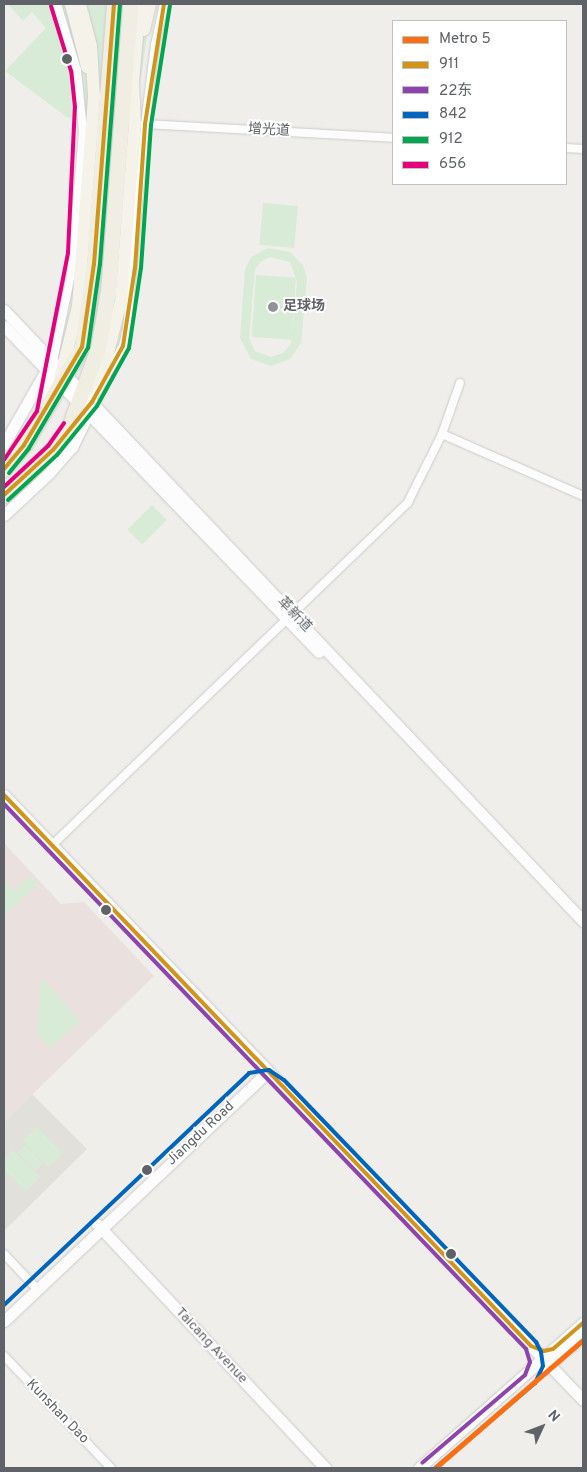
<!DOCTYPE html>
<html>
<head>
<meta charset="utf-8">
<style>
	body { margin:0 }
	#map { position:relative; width:587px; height:1472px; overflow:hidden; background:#efeeea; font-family:Overpass,"Noto Sans SC",sans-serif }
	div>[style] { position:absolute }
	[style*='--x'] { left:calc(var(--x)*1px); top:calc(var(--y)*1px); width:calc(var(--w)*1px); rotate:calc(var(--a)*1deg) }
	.education>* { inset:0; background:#e2e0da }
	.medical>* { inset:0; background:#eae0de }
	.green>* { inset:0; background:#d8ebd6; transform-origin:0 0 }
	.roads { filter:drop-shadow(0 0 1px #cbcccc) drop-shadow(0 0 1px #cbcccc) }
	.street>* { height:8px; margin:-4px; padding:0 4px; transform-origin:4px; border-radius:4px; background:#fdfcfc }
	.secondary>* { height:11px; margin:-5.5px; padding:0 5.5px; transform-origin:5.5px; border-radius:5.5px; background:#fdfcfc }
	.primary>* { height:12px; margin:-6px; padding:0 6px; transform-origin:6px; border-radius:6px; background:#f4f2e9 }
	.highway>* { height:15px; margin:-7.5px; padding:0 7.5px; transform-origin:7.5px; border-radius:7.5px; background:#f0ede3 }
	.bus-1>* { height:4px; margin:-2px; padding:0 2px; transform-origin:2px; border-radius:2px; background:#d1951a }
	.bus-2>* { height:4px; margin:-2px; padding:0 2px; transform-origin:2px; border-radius:2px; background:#8e44ad }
	.bus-3>* { height:4px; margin:-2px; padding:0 2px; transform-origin:2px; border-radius:2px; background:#0065bd }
	.bus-4>* { height:4px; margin:-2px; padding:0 2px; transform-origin:2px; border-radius:2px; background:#00a651 }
	.bus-5>* { height:4px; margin:-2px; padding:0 2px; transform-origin:2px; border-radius:2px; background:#e5007d }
	.metro-1>* { height:5px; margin:-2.5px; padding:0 2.5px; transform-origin:2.5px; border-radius:2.5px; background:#fb6f14 }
	.dots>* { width:14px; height:14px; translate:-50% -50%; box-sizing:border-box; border:2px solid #fff; border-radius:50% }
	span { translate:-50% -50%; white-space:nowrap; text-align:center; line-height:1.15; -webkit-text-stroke:4px #fff; paint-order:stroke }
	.street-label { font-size:14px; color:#5f6368 }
	.poi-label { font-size:14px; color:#5f6368; font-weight:700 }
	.left { translate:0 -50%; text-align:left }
	.frame { position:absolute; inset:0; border:5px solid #5f6368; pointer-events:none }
	.legend { position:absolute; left:392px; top:20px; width:175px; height:165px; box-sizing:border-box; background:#fff; border:1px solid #bfc1c3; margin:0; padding:6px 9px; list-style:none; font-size:15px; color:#5f6368 }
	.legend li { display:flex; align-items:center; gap:10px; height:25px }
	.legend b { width:25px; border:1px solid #bfc1c3 }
	.north { position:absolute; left:517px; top:1402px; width:50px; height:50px; -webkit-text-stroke:4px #fff; paint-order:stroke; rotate:47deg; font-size:14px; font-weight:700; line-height:20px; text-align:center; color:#5f6368 }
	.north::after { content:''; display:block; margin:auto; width:18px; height:22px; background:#5f6368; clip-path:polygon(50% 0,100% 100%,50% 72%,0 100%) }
</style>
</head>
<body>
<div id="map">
	<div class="education">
		<i style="clip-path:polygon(32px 1094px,87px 1149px,5px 1230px,4px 1122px)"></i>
	</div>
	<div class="medical">
		<i style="clip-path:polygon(4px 843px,61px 904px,84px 902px,154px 976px,4px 1122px)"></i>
	</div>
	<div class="green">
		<i style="clip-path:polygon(8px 4px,152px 4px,137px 102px,68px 118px,5px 71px,46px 28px,32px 12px,23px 21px)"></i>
		<i style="left:263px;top:203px;width:35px;height:42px;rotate:5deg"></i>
		<i style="clip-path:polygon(evenodd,268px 248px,290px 252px,303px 265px,307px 278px,301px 343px,290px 359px,271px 366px,251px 359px,240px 338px,245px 269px,251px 257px,268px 248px,270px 257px,290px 262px,297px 282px,291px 344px,283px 353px,271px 357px,255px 351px,249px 338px,255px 270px,260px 262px,270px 257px)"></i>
		<i style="left:256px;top:275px;width:40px;height:62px;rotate:4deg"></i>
		<i style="left:152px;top:505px;width:21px;height:35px;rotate:45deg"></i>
		<i style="clip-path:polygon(31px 876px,38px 884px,4px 916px,4px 879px,14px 891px)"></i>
		<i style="clip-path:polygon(40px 981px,45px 982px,80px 1021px,50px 1049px,38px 1035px)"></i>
		<i style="left:37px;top:1127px;width:37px;height:20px;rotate:46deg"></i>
		<i style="left:26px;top:1145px;width:25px;height:11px;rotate:47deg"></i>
		<i style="clip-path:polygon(13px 1150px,40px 1177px,26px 1191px,4px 1169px,4px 1160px)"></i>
	</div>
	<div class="roads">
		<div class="street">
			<i style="--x:145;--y:124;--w:248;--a:3.2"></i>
			<i style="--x:566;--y:148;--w:17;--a:3"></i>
			<i style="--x:45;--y:400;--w:129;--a:-78.3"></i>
			<i style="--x:71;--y:274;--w:144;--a:-85.2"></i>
			<i style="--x:83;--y:131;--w:61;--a:-95.6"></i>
			<i style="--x:77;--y:70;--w:69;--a:-106.9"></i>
			<i style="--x:89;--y:405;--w:68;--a:-60"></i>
			<i style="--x:123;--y:346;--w:16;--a:-76"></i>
			<i style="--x:127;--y:330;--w:207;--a:-85"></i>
			<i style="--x:145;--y:124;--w:80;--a:-82.8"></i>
			<i style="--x:155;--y:45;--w:42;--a:-77.6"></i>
			<i style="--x:442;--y:434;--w:54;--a:-70.6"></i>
			<i style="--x:50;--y:847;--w:497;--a:-43.9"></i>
			<i style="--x:408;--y:502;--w:76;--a:-63.4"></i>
			<i style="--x:442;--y:434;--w:154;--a:23.7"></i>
			<i style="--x:4;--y:1254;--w:48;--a:46.7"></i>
			<i style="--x:4;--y:1356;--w:155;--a:46.3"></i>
		</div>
		<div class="secondary">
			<i style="--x:4;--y:310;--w:842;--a:46.54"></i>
			<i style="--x:4;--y:326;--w:453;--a:46"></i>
			<i style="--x:4;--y:444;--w:91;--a:-60.3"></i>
			<i style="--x:4;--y:515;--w:62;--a:-43"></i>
			<i style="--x:49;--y:473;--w:35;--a:-49"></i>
			<i style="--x:72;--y:447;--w:41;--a:-64.1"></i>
			<i style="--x:4;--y:795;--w:837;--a:46.26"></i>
			<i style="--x:97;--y:1224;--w:334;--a:46.9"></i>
			<i style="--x:4;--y:1321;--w:364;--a:-43.4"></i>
			<i style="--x:545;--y:1368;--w:50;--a:-41"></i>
			<i style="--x:419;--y:1468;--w:219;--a:-41.5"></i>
		</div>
		<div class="primary">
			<i style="--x:71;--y:4;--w:65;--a:75.7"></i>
			<i style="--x:144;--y:30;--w:27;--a:-77"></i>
			<i style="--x:60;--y:379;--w:75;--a:-76.1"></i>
			<i style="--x:78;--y:306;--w:211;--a:-85.6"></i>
			<i style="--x:94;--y:96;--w:50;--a:-93.4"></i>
			<i style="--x:91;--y:46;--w:43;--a:-104.7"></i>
			<i style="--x:88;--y:388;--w:29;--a:-54"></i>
			<i style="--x:105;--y:365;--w:66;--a:-76"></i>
			<i style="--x:121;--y:301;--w:177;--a:-85.5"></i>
			<i style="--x:135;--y:125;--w:44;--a:-92.6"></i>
			<i style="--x:133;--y:81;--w:77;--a:-84.8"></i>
		</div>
		<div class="highway">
			<i style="--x:4;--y:469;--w:31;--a:-50"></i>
			<i style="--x:24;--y:445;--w:114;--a:-59.4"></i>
			<i style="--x:82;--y:347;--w:84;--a:-81.8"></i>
			<i style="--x:94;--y:264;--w:261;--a:-85.6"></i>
			<i style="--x:4;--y:495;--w:67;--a:-42.6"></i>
			<i style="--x:53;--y:450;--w:28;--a:-55"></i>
			<i style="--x:69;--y:427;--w:84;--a:-69.8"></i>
			<i style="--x:98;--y:348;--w:58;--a:-80"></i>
			<i style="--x:108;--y:291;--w:288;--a:-85.6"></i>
		</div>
	</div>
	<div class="bus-1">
		<i style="--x:4;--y:469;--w:31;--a:-50"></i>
		<i style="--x:24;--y:445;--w:114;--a:-59.4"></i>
		<i style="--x:82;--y:347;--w:84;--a:-81.8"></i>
		<i style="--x:94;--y:264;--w:261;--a:-85.6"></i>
		<i style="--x:4;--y:495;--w:67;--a:-42.6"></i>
		<i style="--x:53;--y:450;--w:62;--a:-50.9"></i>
		<i style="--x:92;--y:402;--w:64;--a:-61"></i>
		<i style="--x:123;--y:346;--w:79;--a:-81.3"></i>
		<i style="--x:135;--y:268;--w:144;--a:-86"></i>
		<i style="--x:145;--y:124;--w:121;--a:-81"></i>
		<i style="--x:4;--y:795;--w:762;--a:46.28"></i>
		<i style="--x:531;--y:1346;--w:14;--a:21"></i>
		<i style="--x:544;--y:1351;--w:9;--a:-13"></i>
		<i style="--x:553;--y:1349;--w:40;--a:-41"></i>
	</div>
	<div class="bus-2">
		<i style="--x:4;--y:804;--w:755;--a:46.23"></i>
		<i style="--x:526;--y:1349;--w:14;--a:73"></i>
		<i style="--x:530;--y:1362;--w:14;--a:111"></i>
		<i style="--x:525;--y:1375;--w:135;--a:139.5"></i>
	</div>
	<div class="bus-3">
		<i style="--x:4;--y:1305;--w:337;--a:-43.4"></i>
		<i style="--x:249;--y:1073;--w:20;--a:-9"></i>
		<i style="--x:269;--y:1070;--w:18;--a:34"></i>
		<i style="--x:284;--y:1080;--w:364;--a:46.1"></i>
		<i style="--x:536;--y:1342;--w:11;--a:63"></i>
		<i style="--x:541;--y:1352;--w:14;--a:82"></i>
		<i style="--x:543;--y:1366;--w:19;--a:115"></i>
		<i style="--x:535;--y:1383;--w:131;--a:139.6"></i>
	</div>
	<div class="bus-4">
		<i style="--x:9;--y:473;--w:32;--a:-51"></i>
		<i style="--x:29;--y:448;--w:116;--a:-59.5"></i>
		<i style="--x:88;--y:348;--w:85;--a:-81.9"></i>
		<i style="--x:100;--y:264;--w:261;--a:-85.6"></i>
		<i style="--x:8;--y:500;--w:67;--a:-42.6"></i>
		<i style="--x:57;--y:455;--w:63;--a:-50.8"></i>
		<i style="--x:97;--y:406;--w:66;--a:-61.1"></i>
		<i style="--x:129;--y:348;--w:81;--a:-81.5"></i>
		<i style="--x:141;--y:268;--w:143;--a:-86"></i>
		<i style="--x:151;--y:125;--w:121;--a:-81"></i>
	</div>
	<div class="bus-5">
		<i style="--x:4;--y:460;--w:59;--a:-56"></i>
		<i style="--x:37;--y:411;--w:161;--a:-78.9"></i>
		<i style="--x:68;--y:253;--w:146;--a:-87.3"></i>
		<i style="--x:75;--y:107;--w:36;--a:-96"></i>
		<i style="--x:71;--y:71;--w:68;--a:-107.1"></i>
		<i style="--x:4;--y:487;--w:60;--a:-43"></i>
		<i style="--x:48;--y:446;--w:28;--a:-55"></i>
	</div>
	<div class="metro-1">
		<i style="--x:435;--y:1468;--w:196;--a:-40.9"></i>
	</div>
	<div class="dots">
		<i style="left:67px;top:59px;background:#5f6368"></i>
		<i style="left:273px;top:307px;background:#919496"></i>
		<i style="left:106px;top:910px;background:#5f6368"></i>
		<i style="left:147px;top:1170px;background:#5f6368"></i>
		<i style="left:451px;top:1254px;background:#5f6368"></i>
	</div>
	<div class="street-label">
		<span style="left:269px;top:131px;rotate:3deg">增光道</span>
		<span style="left:294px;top:615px;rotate:46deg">革新道</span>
		<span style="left:201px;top:1134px;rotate:-43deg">Jiangdu Road</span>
		<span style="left:211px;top:1346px;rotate:47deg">Taicang Avenue</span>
		<span style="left:57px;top:1412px;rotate:46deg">Kunshan Dao</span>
	</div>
	<div class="poi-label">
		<span class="left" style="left:283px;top:307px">足球场</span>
	</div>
	<div class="frame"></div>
	<ul class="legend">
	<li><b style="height:6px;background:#fb6f14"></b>Metro 5</li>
	<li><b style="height:6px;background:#d1951a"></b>911</li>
	<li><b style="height:6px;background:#8e44ad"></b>22东</li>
	<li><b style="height:6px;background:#0065bd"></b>842</li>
	<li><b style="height:6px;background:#00a651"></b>912</li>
	<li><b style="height:6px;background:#e5007d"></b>656</li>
	</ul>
	<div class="north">N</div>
</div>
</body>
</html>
